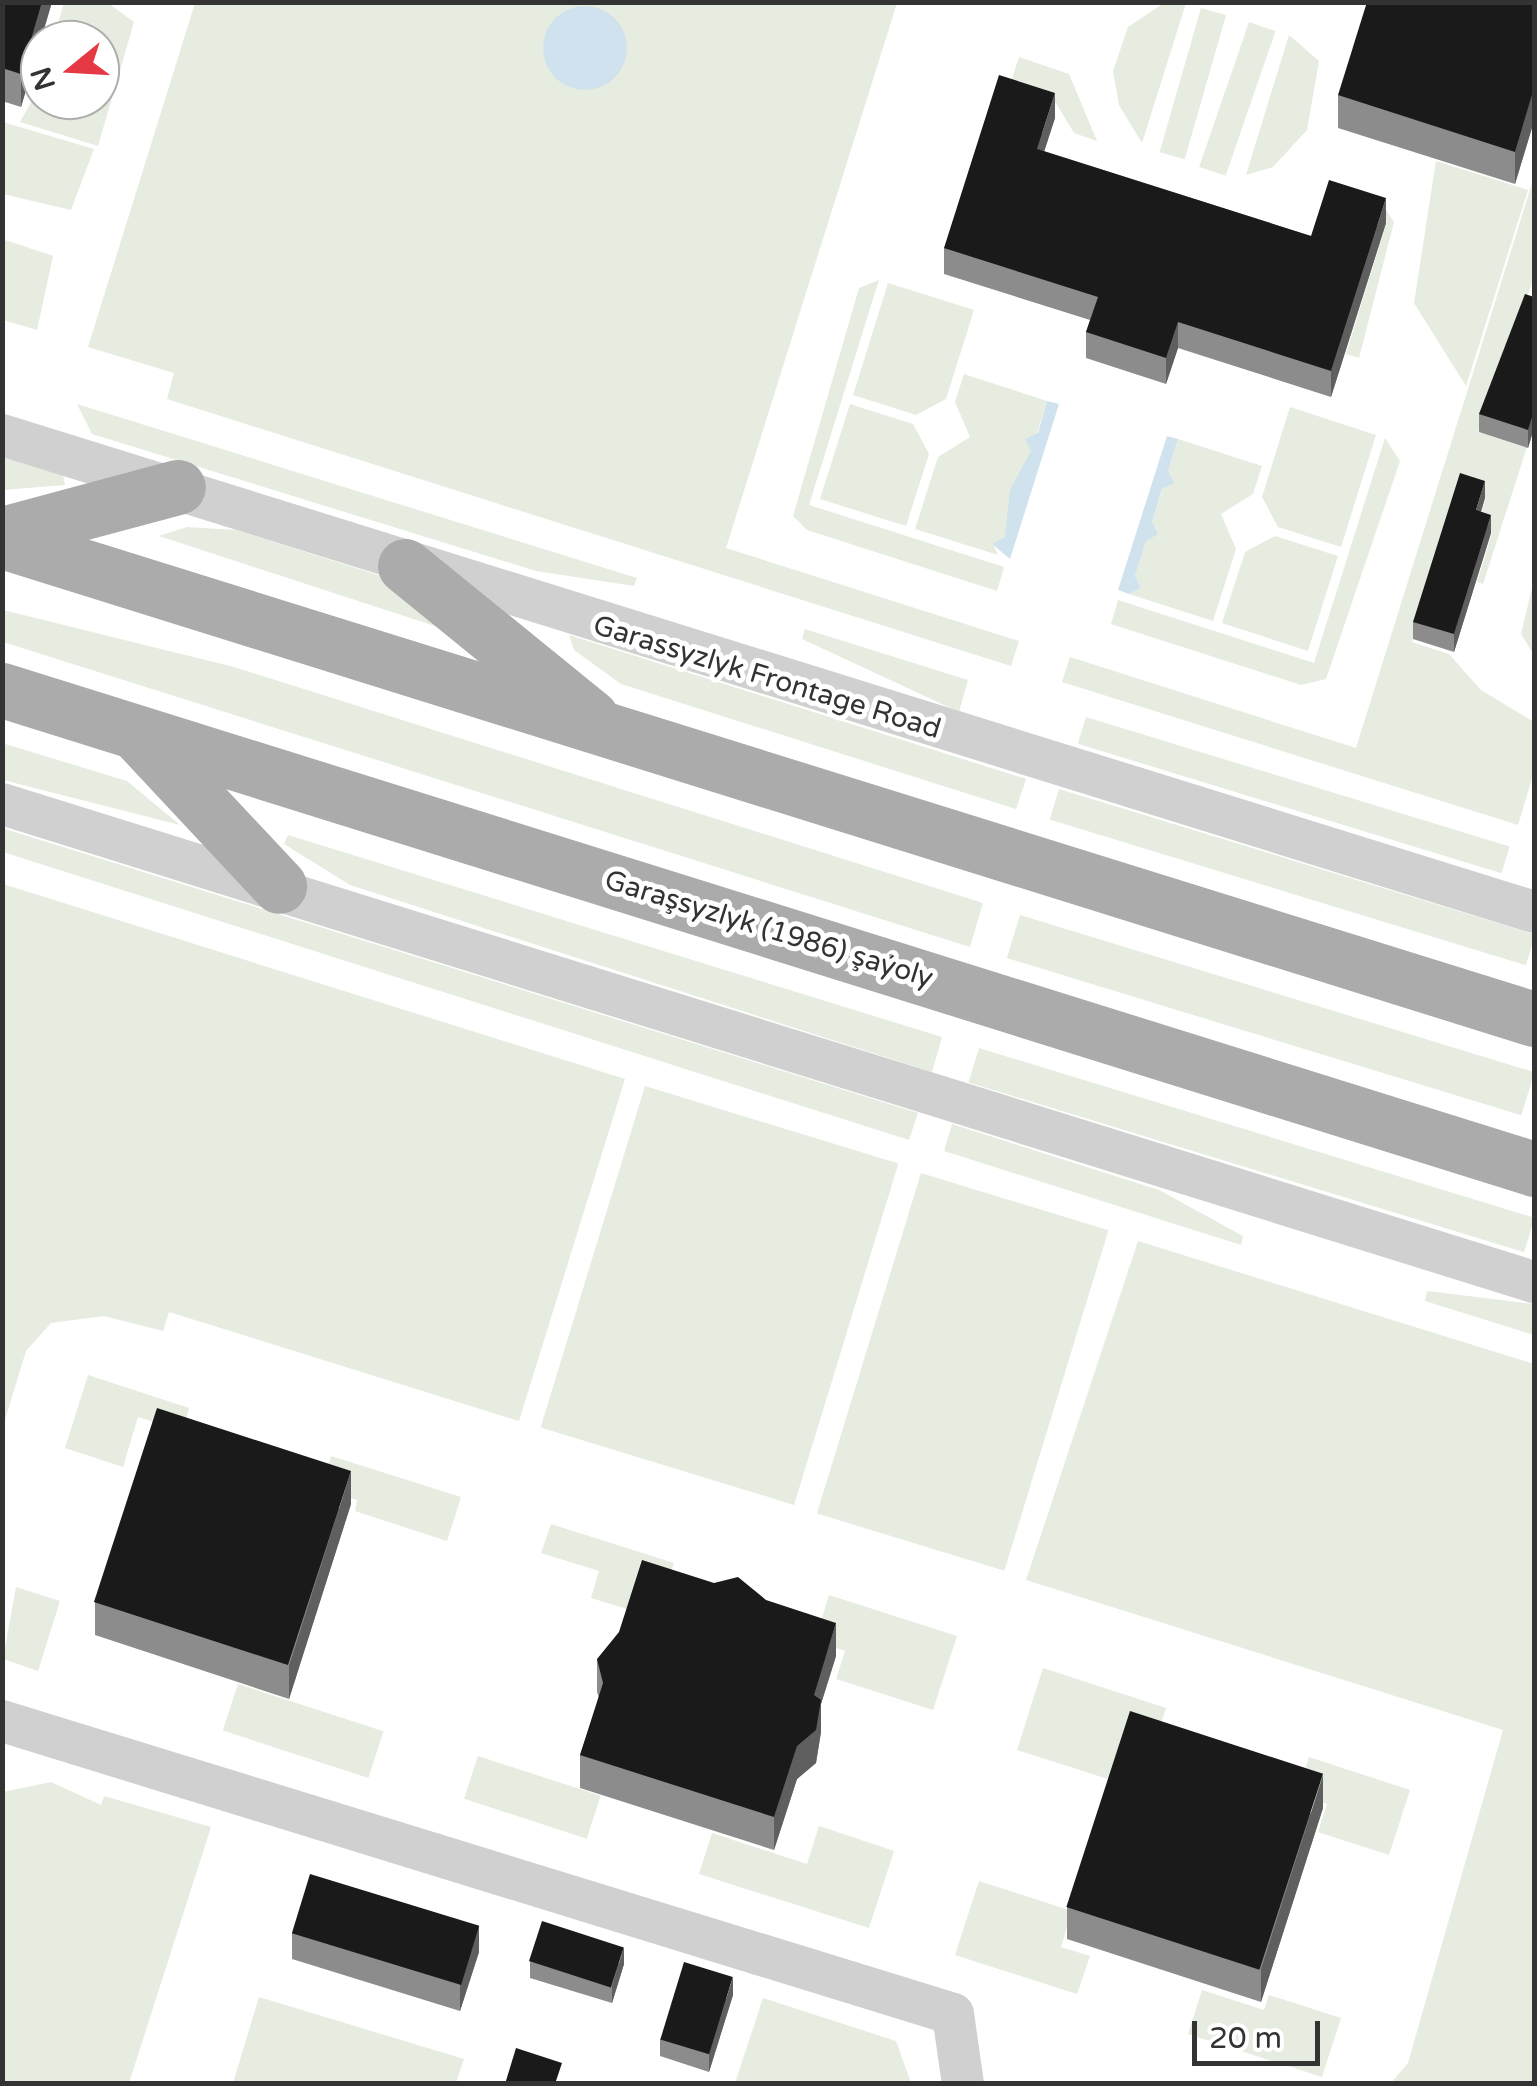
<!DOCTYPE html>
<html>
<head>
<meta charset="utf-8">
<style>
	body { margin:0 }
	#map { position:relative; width:1537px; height:2086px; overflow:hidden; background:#fff; font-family:"Varela Round",sans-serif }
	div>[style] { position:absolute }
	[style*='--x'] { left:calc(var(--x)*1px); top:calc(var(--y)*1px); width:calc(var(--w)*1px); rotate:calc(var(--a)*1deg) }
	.green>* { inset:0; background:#e6ecdf; transform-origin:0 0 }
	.water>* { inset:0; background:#cfe2ee }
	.round { border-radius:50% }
	.street>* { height:42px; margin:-21px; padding:0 21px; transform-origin:21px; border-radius:21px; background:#d0d0d0 }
	.primary>* { height:55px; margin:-27.5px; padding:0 27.5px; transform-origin:27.5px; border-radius:27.5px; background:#ababab }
	.wall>* { inset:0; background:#8c8c8c }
	.shaded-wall>* { inset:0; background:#5f5f5f }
	.building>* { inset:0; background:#1a1a1a; transform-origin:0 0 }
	span { translate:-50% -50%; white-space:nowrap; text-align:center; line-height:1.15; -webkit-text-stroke:10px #fff; paint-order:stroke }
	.street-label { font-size:28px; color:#333 }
	.frame { position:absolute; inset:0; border:5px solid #333; pointer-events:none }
	.north { position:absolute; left:20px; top:20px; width:100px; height:100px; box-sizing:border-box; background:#fff; border:2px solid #adadad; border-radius:50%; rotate:252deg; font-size:28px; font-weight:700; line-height:40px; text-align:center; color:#333 }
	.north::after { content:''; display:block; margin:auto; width:35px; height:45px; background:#e63946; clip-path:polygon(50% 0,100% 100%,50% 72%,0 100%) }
	.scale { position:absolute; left:1192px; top:2021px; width:128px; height:45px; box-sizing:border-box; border:5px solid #333; border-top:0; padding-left:12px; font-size:30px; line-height:35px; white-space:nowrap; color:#333; -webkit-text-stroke:8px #fff; paint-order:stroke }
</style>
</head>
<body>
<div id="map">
	<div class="green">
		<i style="clip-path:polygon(64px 3px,108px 3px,134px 22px,98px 146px,20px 122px,40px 86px,40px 100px,100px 100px,100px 40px,53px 40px)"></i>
		<i style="clip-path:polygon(195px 3px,897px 3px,726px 548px,1019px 641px,1011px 666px,167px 399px,174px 373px,88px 347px)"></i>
		<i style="clip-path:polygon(1164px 3px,1186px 3px,1142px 143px,1119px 105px,1113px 71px,1128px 27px)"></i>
		<i style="left:1201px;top:8px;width:26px;height:150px;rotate:16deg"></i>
		<i style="left:1249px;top:22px;width:28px;height:153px;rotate:19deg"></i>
		<i style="clip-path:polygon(1289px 35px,1319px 61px,1307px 130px,1273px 167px,1246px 175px)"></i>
		<i style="clip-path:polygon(1019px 57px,1069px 74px,1097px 141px,1074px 133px,1056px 103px,1009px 88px)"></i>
		<i style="clip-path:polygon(3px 122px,94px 149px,71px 210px,3px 194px)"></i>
		<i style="clip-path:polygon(1436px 161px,1528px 190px,1466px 386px,1414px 303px)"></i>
		<i style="clip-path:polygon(1534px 177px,1534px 278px,1478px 432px,1527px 447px,1483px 584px,1477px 582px,1492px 533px,1477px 527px,1486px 498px,1460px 490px,1412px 642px,1449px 654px,1481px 690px,1534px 722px,1534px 772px,1518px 825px,1062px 682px,1070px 657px,1356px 748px)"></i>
		<i style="clip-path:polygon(1324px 200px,1384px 207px,1394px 222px,1359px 358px,1346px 354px,1387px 221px)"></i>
		<i style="clip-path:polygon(2px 239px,53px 256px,37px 330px,3px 320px)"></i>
		<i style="clip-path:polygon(879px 280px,809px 505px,1004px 567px,997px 591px,807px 530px,793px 516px,859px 288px)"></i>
		<i style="clip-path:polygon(888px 283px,974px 310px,946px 399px,916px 415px,853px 395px)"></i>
		<i style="clip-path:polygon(964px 374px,1047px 401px,1005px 537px,993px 544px,998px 555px,915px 529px,938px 457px,970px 437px,955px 402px)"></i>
		<i style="clip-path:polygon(77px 404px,637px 578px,634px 586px,536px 571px,92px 434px)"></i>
		<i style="clip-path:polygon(850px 404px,913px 424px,929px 454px,906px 526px,820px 499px)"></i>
		<i style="clip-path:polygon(1290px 407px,1376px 435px,1341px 547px,1278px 527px,1262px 497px)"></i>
		<i style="clip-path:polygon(1385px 438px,1400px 461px,1326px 679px,1301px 685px,1111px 624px,1118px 600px,1314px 663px)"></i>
		<i style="clip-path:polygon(1178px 439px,1262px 466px,1253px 494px,1221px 514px,1236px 549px,1213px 621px,1129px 594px,1141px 588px,1135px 576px)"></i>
		<i style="clip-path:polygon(3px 456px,63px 475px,65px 485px,3px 490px)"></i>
		<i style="clip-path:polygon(187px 527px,236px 530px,394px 580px,444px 629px,159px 536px)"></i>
		<i style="clip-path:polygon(1275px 536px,1338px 556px,1308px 651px,1222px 623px,1245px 552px)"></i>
		<i style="clip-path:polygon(1534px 580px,1534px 655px,1521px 634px)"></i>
		<i style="clip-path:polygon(3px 610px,234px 667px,983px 903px,970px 947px,3px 642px)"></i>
		<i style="clip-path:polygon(805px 629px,968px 680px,959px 712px,802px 639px)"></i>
		<i style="clip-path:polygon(569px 635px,1026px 779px,1016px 809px,621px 684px,574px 650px)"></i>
		<i style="left:1086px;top:717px;width:443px;height:28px;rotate:17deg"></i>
		<i style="clip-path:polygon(2px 743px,127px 781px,180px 825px,3px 780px)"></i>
		<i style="left:1059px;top:789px;width:498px;height:32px;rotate:17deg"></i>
		<i style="clip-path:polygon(2px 828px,918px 1113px,909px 1140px,3px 852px)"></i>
		<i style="clip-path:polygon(288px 835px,942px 1037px,932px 1072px,350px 885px,284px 844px)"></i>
		<i style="clip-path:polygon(3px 884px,625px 1079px,519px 1421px,169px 1312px,163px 1331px,104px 1316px,51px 1323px,26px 1351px,3px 1426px)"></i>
		<i style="left:1020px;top:915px;width:538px;height:45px;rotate:17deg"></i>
		<i style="left:979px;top:1048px;width:581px;height:36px;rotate:17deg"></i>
		<i style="left:645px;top:1086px;width:265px;height:357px;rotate:17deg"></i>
		<i style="clip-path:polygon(952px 1124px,1159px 1190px,1243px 1236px,1241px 1245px,944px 1151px)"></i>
		<i style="left:921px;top:1173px;width:196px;height:356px;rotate:17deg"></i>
		<i style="clip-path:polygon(1138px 1241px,1534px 1364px,1534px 2083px,1391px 2083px,1408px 2063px,1503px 1730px,1026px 1580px)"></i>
		<i style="clip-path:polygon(1427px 1291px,1534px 1304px,1534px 1335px,1425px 1301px)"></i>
		<i style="clip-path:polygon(88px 1375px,189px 1408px,183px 1431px,138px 1417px,123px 1467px,65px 1448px)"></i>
		<i style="clip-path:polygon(331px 1456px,461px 1497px,447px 1541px,355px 1511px,357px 1500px,321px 1489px)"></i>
		<i style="clip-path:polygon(551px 1524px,674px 1563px,667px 1583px,627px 1609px,591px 1598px,599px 1571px,541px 1553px)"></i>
		<i style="clip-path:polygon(16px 1587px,60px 1601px,38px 1671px,3px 1659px)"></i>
		<i style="clip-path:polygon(829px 1595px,957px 1636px,933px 1710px,836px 1679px,845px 1651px,815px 1641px)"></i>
		<i style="clip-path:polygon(1043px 1668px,1166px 1708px,1154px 1745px,1111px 1780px,1017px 1750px)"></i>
		<i style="left:238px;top:1684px;width:153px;height:49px;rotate:18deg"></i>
		<i style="left:478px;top:1756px;width:129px;height:45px;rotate:18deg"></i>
		<i style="clip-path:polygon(1309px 1757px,1410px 1790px,1389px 1855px,1318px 1832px,1327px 1804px,1297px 1794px)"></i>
		<i style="clip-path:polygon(51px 1782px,101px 1805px,104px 1796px,211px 1827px,129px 2083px,3px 2083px,3px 1792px)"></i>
		<i style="clip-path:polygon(819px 1826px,894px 1851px,869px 1928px,699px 1874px,712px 1833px,807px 1864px)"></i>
		<i style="clip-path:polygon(979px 1881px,1072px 1911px,1061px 1947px,1090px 1956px,1077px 1994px,955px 1955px)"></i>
		<i style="clip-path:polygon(1202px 1990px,1264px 2010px,1269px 1995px,1341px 2018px,1322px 2077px,1188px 2034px)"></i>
		<i style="clip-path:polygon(259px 1997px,464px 2059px,456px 2083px,233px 2083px)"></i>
		<i style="clip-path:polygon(763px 1998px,896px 2041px,911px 2083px,735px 2083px)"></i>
	</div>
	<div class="water">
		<i class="round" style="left:543px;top:6px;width:84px;height:84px"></i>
		<i style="clip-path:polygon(1047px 401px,1059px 404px,1010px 559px,992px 544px,1005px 537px,1010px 490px,1031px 451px,1025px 439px,1038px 433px)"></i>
		<i style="clip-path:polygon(1167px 436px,1178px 439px,1168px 471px,1174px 483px,1162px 489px,1152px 522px,1158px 534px,1146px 541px,1135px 576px,1141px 588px,1129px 594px,1118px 590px)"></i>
	</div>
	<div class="street">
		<i style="--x:2;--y:435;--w:1605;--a:17.29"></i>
		<i style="--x:2;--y:804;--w:1605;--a:17.33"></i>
		<i style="--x:2;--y:1721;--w:995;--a:17.12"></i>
		<i style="--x:953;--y:2014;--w:71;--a:81.9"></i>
	</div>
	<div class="primary">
		<i style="--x:2;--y:534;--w:182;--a:-15"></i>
		<i style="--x:2;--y:541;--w:1605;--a:17.33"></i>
		<i style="--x:405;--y:566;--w:240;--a:39.1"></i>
		<i style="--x:2;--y:690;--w:1605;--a:17.36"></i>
		<i style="--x:137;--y:734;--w:208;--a:46.9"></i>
	</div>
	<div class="wall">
		<i style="clip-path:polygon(2px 2px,52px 2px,21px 107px,2px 101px)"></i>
		<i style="clip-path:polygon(1534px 2px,1534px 121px,1515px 184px,1338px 128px,1338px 95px)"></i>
		<i style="clip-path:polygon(1055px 118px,1044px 151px,1311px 236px,1386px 223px,1331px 397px,1178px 348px,1166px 384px,1086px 358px,1086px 332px,1090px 320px,944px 274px,944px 248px)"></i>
		<i style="clip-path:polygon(1534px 297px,1534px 428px,1528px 448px,1479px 432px,1479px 414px)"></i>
		<i style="clip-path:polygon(1485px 498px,1481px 512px,1491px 533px,1454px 652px,1413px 639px,1413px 622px)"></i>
		<i style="clip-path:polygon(351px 1504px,289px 1699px,95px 1635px,95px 1602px)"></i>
		<i style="clip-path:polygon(836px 1656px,821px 1704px,821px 1732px,816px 1763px,797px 1779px,774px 1850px,580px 1788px,580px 1755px,599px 1698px,597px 1692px,597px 1659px)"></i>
		<i style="clip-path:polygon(1323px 1808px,1261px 2002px,1067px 1939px,1067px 1907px)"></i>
		<i style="clip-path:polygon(292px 1933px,479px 1952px,460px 2011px,292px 1959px)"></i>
		<i style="clip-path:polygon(530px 1961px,624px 1964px,612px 2003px,530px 1978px)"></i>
		<i style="clip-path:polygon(733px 1995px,709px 2072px,660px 2056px,660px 2039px)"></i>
	</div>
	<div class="shaded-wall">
		<i style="clip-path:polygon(42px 2px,52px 2px,21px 107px,21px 74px)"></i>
		<i style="clip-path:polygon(1534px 88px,1534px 121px,1515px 184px,1515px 152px)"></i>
		<i style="clip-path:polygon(1055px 93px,1055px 118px,1037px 174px,1037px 149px)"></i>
		<i style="clip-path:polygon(1386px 198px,1386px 223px,1331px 397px,1331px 371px)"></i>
		<i style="clip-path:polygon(1178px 322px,1178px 348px,1166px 384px,1166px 358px)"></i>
		<i style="clip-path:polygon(1534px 411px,1534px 428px,1528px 448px,1528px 430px)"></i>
		<i style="clip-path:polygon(1485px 481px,1485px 498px,1476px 528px,1476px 510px)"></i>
		<i style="clip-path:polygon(1491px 515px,1491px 533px,1454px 652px,1454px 634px)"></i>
		<i style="clip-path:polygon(351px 1471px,351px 1504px,289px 1699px,289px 1666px)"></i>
		<i style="clip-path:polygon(836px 1623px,836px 1656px,821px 1704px,821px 1732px,816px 1763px,797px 1779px,774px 1850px,774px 1817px)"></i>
		<i style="clip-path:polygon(1323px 1775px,1323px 1808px,1261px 2002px,1261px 1969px)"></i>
		<i style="clip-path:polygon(479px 1926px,479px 1952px,460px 2011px,460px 1985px)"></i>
		<i style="clip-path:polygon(624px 1947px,624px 1964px,612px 2003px,612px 1986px)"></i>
		<i style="clip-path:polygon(733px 1977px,733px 1995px,709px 2072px,709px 2054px)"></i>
	</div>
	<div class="building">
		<i style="clip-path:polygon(2px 2px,42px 2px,21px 74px,2px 68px)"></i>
		<i style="clip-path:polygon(1367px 2px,1534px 2px,1534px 88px,1515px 152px,1338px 95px)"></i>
		<i style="clip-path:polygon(999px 75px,1055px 93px,1037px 149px,1311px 236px,1329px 180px,1386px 198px,1331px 371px,1178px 322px,1166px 358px,1086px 332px,1098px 297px,944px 248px)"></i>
		<i style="clip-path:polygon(1525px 294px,1534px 297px,1534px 411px,1528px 430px,1479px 414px)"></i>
		<i style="clip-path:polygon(1460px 473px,1485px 481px,1476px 510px,1491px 515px,1454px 634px,1413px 622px)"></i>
		<i style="left:157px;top:1408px;width:204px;height:204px;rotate:18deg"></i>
		<i style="clip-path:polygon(642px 1560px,714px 1583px,738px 1577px,766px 1600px,836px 1623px,814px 1695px,821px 1700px,816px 1730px,797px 1746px,774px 1817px,580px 1755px,603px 1683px,597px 1659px,619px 1632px)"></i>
		<i style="left:1130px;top:1711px;width:203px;height:206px;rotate:18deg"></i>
		<i style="left:310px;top:1874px;width:177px;height:62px;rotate:17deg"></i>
		<i style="left:542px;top:1921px;width:86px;height:42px;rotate:18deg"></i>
		<i style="left:684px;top:1962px;width:51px;height:81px;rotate:17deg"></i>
		<i style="clip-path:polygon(516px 2048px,562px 2063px,555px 2084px,505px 2084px)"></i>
	</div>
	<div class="street-label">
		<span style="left:767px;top:677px;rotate:17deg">Garassyzlyk Frontage Road</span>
		<span style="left:769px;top:929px;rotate:17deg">Garaşsyzlyk (1986) şaýoly</span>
	</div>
	<div class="frame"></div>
	<div class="north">N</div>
	<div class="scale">20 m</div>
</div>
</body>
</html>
